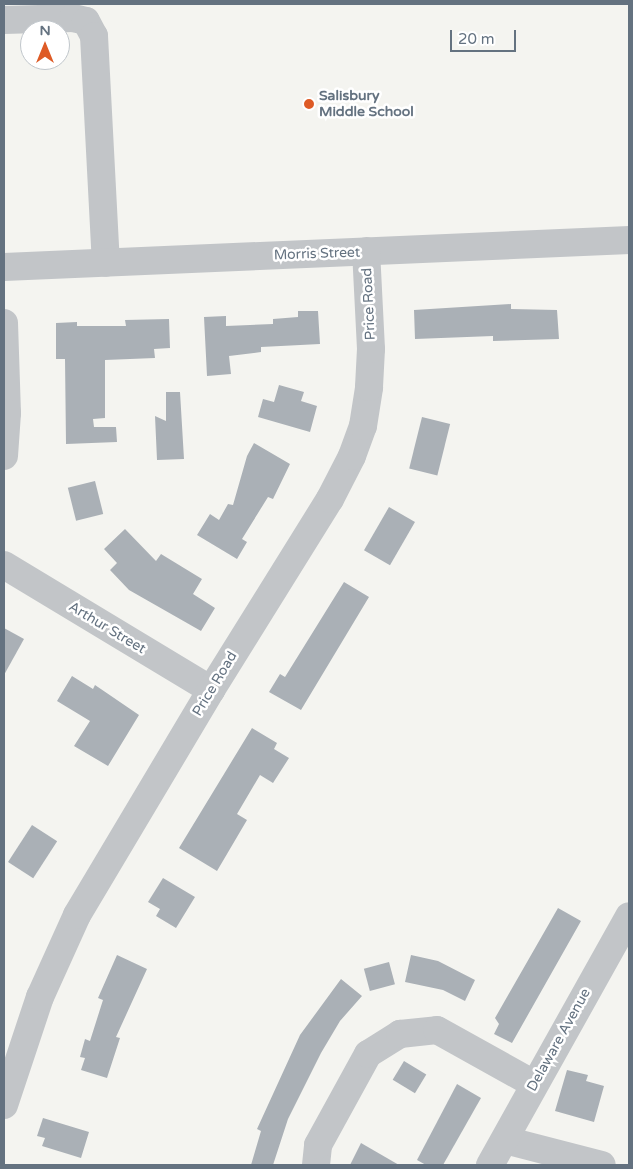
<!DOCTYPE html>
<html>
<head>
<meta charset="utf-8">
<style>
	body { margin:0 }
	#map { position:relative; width:633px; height:1169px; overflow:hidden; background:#f4f4f0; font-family:"Varela Round",sans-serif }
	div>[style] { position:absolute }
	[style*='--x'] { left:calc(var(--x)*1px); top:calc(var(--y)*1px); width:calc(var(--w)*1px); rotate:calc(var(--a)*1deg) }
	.building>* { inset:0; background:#aab0b6; transform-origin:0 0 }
	.minor>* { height:28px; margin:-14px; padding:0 14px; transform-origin:14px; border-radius:14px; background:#c2c5c8 }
	.dots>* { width:14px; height:14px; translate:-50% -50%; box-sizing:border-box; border:2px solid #fff; border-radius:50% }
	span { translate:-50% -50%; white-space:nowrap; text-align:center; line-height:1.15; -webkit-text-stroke:5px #fff; paint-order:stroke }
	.poi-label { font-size:14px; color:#647280; font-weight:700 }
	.left { translate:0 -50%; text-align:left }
	.street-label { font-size:14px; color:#647280 }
	.frame { position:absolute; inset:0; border:5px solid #647280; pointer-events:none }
	.north { position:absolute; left:20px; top:20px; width:50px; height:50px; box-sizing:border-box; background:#fff; border:1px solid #c1c7cc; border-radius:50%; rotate:0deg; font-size:14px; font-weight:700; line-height:20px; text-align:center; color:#647280 }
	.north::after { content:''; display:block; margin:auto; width:18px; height:22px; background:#de5b26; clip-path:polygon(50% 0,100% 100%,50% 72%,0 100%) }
	.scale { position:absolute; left:450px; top:30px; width:66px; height:22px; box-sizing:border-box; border:2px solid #647280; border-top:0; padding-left:6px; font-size:15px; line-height:18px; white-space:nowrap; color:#647280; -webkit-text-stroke:4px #fff; paint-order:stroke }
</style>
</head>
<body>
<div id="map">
	<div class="building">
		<i style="clip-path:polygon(511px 304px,511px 309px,557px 310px,559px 339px,493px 341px,493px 336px,415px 339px,414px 310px)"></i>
		<i style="clip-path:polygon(298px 311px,318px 311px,320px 344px,261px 347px,261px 352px,229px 356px,231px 374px,207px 376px,204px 317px,226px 316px,226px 326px,273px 324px,273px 319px,298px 317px)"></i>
		<i style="clip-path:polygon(169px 319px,170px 348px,154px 349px,155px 358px,105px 360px,105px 418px,93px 419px,94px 427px,116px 427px,117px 442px,66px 444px,65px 359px,56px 359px,56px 323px,77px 322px,77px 326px,126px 326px,125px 320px)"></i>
		<i style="clip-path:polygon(279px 385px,304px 392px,301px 401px,317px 406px,310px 432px,258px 417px,263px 399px,274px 402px)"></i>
		<i style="clip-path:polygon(166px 392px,180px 392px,184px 459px,157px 460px,155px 416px,166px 421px)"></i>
		<i style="left:422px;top:417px;width:29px;height:53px;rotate:14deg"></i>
		<i style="clip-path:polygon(254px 443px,290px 464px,273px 499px,268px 497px,242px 539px,247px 542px,237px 559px,197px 535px,210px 514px,219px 520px,228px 504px,233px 505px,247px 456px)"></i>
		<i style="left:95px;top:481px;width:34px;height:28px;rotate:76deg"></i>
		<i style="left:389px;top:507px;width:30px;height:50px;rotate:30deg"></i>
		<i style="clip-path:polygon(125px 529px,156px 561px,161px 554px,202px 579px,193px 594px,215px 608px,201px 631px,129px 590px,110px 570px,117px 563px,104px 549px)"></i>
		<i style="clip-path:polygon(344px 582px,369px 597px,301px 710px,269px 692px,280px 674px,285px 677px)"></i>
		<i style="clip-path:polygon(4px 628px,24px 639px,4px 675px)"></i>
		<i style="clip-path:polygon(72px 676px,93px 689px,95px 685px,139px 715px,108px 766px,74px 746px,90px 721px,57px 701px)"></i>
		<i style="clip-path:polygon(252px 728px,277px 743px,274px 749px,289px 758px,273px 783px,260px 775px,237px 814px,247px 820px,217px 871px,179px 848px)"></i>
		<i style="left:32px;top:825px;width:30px;height:44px;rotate:33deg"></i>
		<i style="clip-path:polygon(163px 878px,195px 897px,176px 928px,156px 916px,160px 909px,148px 902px)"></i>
		<i style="clip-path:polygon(558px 908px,581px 921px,512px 1043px,494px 1034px,499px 1024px,495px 1018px)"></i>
		<i style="clip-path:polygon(117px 955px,147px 969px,116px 1037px,120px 1038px,107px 1078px,81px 1070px,85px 1058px,80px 1057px,85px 1039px,90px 1041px,103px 1000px,98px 998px)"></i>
		<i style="clip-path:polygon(411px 955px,438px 961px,475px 980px,465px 1001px,443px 990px,405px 982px)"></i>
		<i style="left:389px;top:962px;width:23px;height:26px;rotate:75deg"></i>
		<i style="clip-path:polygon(341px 979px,362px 996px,340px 1021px,321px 1053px,288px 1119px,273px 1165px,251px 1165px,261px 1131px,257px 1129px,300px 1035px)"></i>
		<i style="left:404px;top:1061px;width:26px;height:22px;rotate:31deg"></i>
		<i style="clip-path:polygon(567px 1070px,588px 1075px,586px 1081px,604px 1086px,594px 1122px,555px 1111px)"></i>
		<i style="clip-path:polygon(457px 1084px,481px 1098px,443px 1165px,426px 1165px,417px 1160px)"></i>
		<i style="clip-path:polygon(43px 1118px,89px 1132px,81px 1158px,42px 1146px,45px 1138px,37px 1136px)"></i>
		<i style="clip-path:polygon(361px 1143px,399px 1165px,350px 1165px)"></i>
	</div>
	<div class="minor">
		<i style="--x:4;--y:20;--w:69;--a:-1.7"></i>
		<i style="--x:73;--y:18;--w:13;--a:13"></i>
		<i style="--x:86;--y:21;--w:17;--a:62"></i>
		<i style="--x:94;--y:36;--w:227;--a:87"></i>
		<i style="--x:4;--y:267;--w:626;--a:-2.47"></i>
		<i style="--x:4;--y:323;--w:90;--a:88.1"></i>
		<i style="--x:7;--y:413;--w:43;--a:94"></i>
		<i style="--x:4;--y:565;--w:242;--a:31.1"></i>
		<i style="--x:4;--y:1105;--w:114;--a:-71.6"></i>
		<i style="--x:40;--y:997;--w:90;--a:-65.7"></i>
		<i style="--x:77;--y:915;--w:262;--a:-59.2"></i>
		<i style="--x:211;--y:690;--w:225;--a:-58.1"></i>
		<i style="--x:330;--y:499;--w:48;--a:-62.9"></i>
		<i style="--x:352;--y:456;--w:32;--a:-70"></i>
		<i style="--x:363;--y:426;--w:39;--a:-81"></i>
		<i style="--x:369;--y:387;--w:38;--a:-87"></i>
		<i style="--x:371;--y:349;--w:98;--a:-92.9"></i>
		<i style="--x:505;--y:1140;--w:100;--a:14.5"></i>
		<i style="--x:316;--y:1165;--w:20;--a:-84"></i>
		<i style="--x:318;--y:1145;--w:104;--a:-61.2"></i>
		<i style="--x:368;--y:1054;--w:38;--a:-32"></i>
		<i style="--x:400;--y:1034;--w:37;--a:-6"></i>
		<i style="--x:437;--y:1030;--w:111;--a:29.1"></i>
		<i style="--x:490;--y:1165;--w:285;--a:-60.8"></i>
	</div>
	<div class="dots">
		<i style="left:309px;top:104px;background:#de5b26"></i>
	</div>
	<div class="poi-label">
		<span class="left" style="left:319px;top:104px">Salisbury<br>Middle School</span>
	</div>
	<div class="street-label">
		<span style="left:317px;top:254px;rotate:-2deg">Morris Street</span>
		<span style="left:369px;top:304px;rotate:-93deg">Price Road</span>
		<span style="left:107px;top:628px;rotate:31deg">Arthur Street</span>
		<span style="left:215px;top:684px;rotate:-59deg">Price Road</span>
		<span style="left:559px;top:1040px;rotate:-61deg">Delaware Avenue</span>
	</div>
	<div class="frame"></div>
	<div class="north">N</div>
	<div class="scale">20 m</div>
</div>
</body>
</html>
